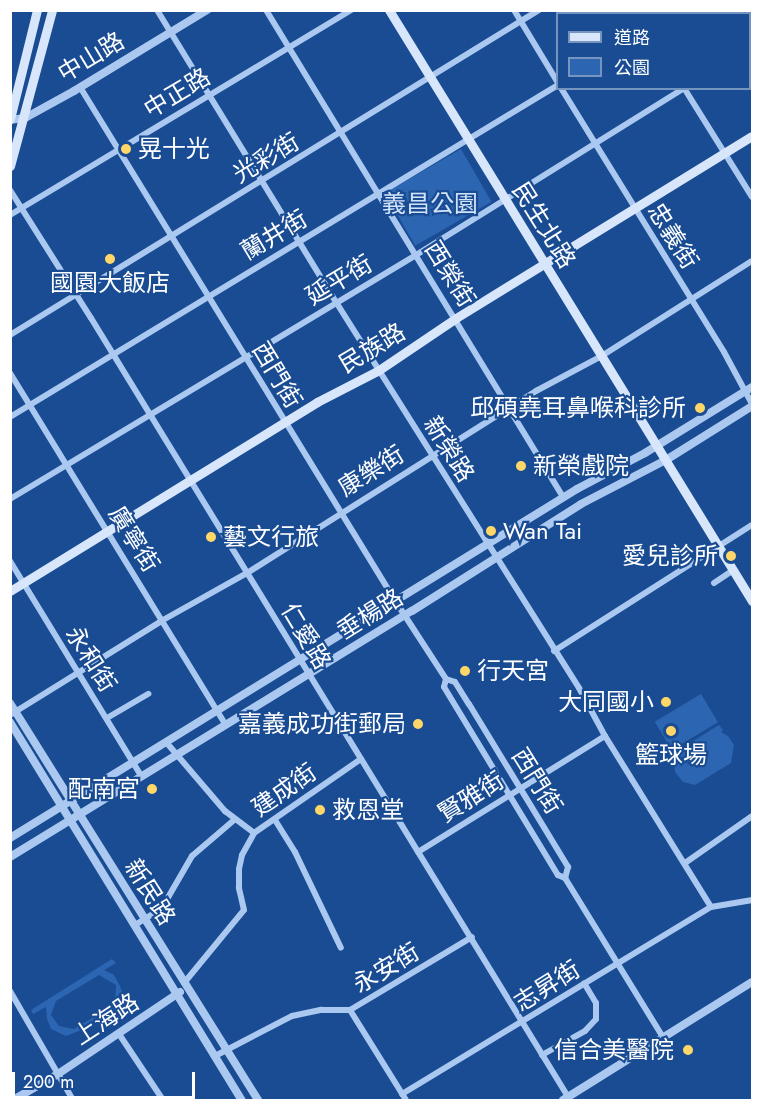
<!DOCTYPE html>
<html>
<head>
<meta charset="utf-8">
<style>
	body { margin:0 }
	#map { position:relative; width:763px; height:1111px; overflow:hidden; background:#194c93; font-family:Jost,"Noto Sans TC",sans-serif }
	div>[style] { position:absolute }
	[style*='--x'] { left:calc(var(--x)*1px); top:calc(var(--y)*1px); width:calc(var(--w)*1px); rotate:calc(var(--a)*1deg) }
	.green>* { inset:0; background:#2c65b2; transform-origin:0 0 }
	.minor>* { height:6px; margin:-3px; padding:0 3px; transform-origin:3px; border-radius:3px; background:#aac8f0 }
	.tertiary>* { height:8px; margin:-4px; padding:0 4px; transform-origin:4px; border-radius:4px; background:#aac8f0 }
	.secondary>* { height:9px; margin:-4.5px; padding:0 4.5px; transform-origin:4.5px; border-radius:4.5px; background:#d8e6fb }
	.dots>* { width:16px; height:16px; translate:-50% -50%; box-sizing:border-box; border:3px solid #194c93; border-radius:50% }
	span { translate:-50% -50%; white-space:nowrap; text-align:center; line-height:1.15; -webkit-text-stroke:4.5px #194c93; paint-order:stroke }
	.street-label { font-size:24px; color:#fff }
	.poi-label { font-size:24px; color:#fff }
	.left { translate:0 -50%; text-align:left }
	.right { translate:-100% -50%; text-align:right }
	.park-label { font-size:24px; color:#d1e3fb }
	.frame { position:absolute; inset:0; border:12px solid #fff; pointer-events:none }
	.legend { position:absolute; left:556px; top:12px; width:195px; height:78px; box-sizing:border-box; background:#194c93; border:2px solid #7594be; margin:0; padding:8px 10px; list-style:none; font-size:18px; color:#fff }
	.legend li { display:flex; align-items:center; gap:12px; height:30px }
	.legend b { width:30px; border:2px solid #7594be }
	.scale { position:absolute; left:12px; top:1072px; width:183px; height:27px; box-sizing:border-box; border:3px solid #fff; border-top:0; padding-left:8px; font-size:18px; line-height:21px; white-space:nowrap; color:#fff; -webkit-text-stroke:4px #194c93; paint-order:stroke }
</style>
</head>
<body>
<div id="map">
	<div class="green">
		<i style="left:461px;top:149px;width:61px;height:88px;rotate:60deg"></i>
		<i style="left:701px;top:694px;width:33px;height:54px;rotate:59deg"></i>
		<i style="clip-path:polygon(719px 725px,723px 730px,721px 732px,728px 736px,734px 745px,731px 763px,695px 785px,683px 782px,675px 772px,674px 761px,668px 765px,664px 759px)"></i>
		<i style="clip-path:polygon(evenodd,112px 959px,116px 963px,104px 970px,114px 975px,120px 986px,123px 994px,117px 1010px,84px 1029px,66px 1036px,51px 1029px,47px 1019px,46px 1007px,33px 1014px,31px 1010px,112px 959px,99px 975px,116px 985px,115px 1004px,74px 1029px,59px 1026px,51px 1015px,56px 1001px,99px 975px)"></i>
	</div>
	<div class="minor">
		<i style="--x:157;--y:10;--w:342;--a:58.5"></i>
		<i style="--x:336;--y:302;--w:456;--a:57.8"></i>
		<i style="--x:579;--y:688;--w:55;--a:61.6"></i>
		<i style="--x:605;--y:736;--w:201;--a:58.2"></i>
		<i style="--x:266;--y:10;--w:570;--a:58.62"></i>
		<i style="--x:514;--y:10;--w:85;--a:58.9"></i>
		<i style="--x:636;--y:10;--w:4;--a:63"></i>
		<i style="--x:672;--y:14;--w:6;--a:-39"></i>
		<i style="--x:750;--y:49;--w:3;--a:-45"></i>
		<i style="--x:80;--y:87;--w:604;--a:58.47"></i>
		<i style="--x:396;--y:602;--w:92;--a:57"></i>
		<i style="--x:446;--y:679;--w:9;--a:18"></i>
		<i style="--x:455;--y:682;--w:26;--a:58"></i>
		<i style="--x:469;--y:704;--w:191;--a:58.7"></i>
		<i style="--x:568;--y:867;--w:11;--a:105"></i>
		<i style="--x:561;--y:88;--w:310;--a:58.3"></i>
		<i style="--x:724;--y:352;--w:59;--a:61.7"></i>
		<i style="--x:10;--y:190;--w:151;--a:57.7"></i>
		<i style="--x:91;--y:318;--w:917;--a:58.51"></i>
		<i style="--x:10;--y:215;--w:398;--a:-31"></i>
		<i style="--x:10;--y:335;--w:621;--a:-31.57"></i>
		<i style="--x:10;--y:373;--w:412;--a:58.5"></i>
		<i style="--x:10;--y:417;--w:641;--a:-31.21"></i>
		<i style="--x:10;--y:499;--w:474;--a:-31"></i>
		<i style="--x:416;--y:255;--w:316;--a:-31.9"></i>
		<i style="--x:684;--y:88;--w:128;--a:58"></i>
		<i style="--x:10;--y:561;--w:252;--a:58.6"></i>
		<i style="--x:714;--y:583;--w:23;--a:-34"></i>
		<i style="--x:554;--y:651;--w:235;--a:-32.5"></i>
		<i style="--x:446;--y:679;--w:8;--a:104"></i>
		<i style="--x:444;--y:687;--w:220;--a:58.8"></i>
		<i style="--x:558;--y:875;--w:8;--a:23"></i>
		<i style="--x:565;--y:878;--w:187;--a:58.4"></i>
		<i style="--x:10;--y:715;--w:180;--a:-31.8"></i>
		<i style="--x:163;--y:620;--w:96;--a:-29.2"></i>
		<i style="--x:247;--y:573;--w:342;--a:-32.2"></i>
		<i style="--x:536;--y:391;--w:72;--a:-28"></i>
		<i style="--x:600;--y:357;--w:180;--a:-32.3"></i>
		<i style="--x:107;--y:718;--w:48;--a:-30.3"></i>
		<i style="--x:166;--y:742;--w:91;--a:49.5"></i>
		<i style="--x:225;--y:811;--w:36;--a:37"></i>
		<i style="--x:275;--y:820;--w:38;--a:58"></i>
		<i style="--x:295;--y:852;--w:106;--a:64.4"></i>
		<i style="--x:418;--y:852;--w:220;--a:-31.8"></i>
		<i style="--x:685;--y:863;--w:82;--a:-35"></i>
		<i style="--x:135;--y:925;--w:25;--a:-32"></i>
		<i style="--x:156;--y:912;--w:15;--a:-48"></i>
		<i style="--x:166;--y:901;--w:52;--a:-60"></i>
		<i style="--x:192;--y:856;--w:55;--a:-40.6"></i>
		<i style="--x:184;--y:983;--w:94;--a:-50.6"></i>
		<i style="--x:244;--y:910;--w:23;--a:-103"></i>
		<i style="--x:239;--y:888;--w:19;--a:-90"></i>
		<i style="--x:239;--y:869;--w:14;--a:-78"></i>
		<i style="--x:242;--y:855;--w:25;--a:-61"></i>
		<i style="--x:254;--y:833;--w:130;--a:-34.7"></i>
		<i style="--x:10;--y:991;--w:126;--a:60"></i>
		<i style="--x:350;--y:1010;--w:106;--a:58.1"></i>
		<i style="--x:119;--y:1034;--w:79;--a:56.3"></i>
		<i style="--x:542;--y:1055;--w:49;--a:-29.2"></i>
		<i style="--x:585;--y:1031;--w:16;--a:-47"></i>
		<i style="--x:596;--y:1019;--w:16;--a:-90"></i>
		<i style="--x:596;--y:1003;--w:23;--a:-121"></i>
		<i style="--x:215;--y:1056;--w:87;--a:-27.5"></i>
		<i style="--x:292;--y:1016;--w:30;--a:-12"></i>
		<i style="--x:321;--y:1010;--w:29;--a:0"></i>
		<i style="--x:350;--y:1010;--w:142;--a:-30.9"></i>
		<i style="--x:402;--y:1094;--w:361;--a:-31.2"></i>
		<i style="--x:711;--y:907;--w:42;--a:-9.7"></i>
	</div>
	<div class="tertiary">
		<i style="--x:10;--y:120;--w:15;--a:-8"></i>
		<i style="--x:25;--y:118;--w:56;--a:-28.9"></i>
		<i style="--x:74;--y:91;--w:156;--a:-31.3"></i>
		<i style="--x:10;--y:703;--w:468;--a:58"></i>
		<i style="--x:10;--y:722;--w:444;--a:58.5"></i>
		<i style="--x:10;--y:838;--w:666;--a:-31.61"></i>
		<i style="--x:577;--y:489;--w:77;--a:-27.9"></i>
		<i style="--x:645;--y:453;--w:126;--a:-31.7"></i>
		<i style="--x:10;--y:857;--w:471;--a:-31.5"></i>
		<i style="--x:412;--y:611;--w:200;--a:-32.3"></i>
		<i style="--x:581;--y:504;--w:96;--a:-27.4"></i>
		<i style="--x:666;--y:460;--w:102;--a:-32.1"></i>
		<i style="--x:13;--y:1100;--w:52;--a:-30"></i>
		<i style="--x:58;--y:1074;--w:147;--a:-33.9"></i>
		<i style="--x:563;--y:1100;--w:223;--a:-32"></i>
	</div>
	<div class="secondary">
		<i style="--x:389;--y:10;--w:694;--a:58.44"></i>
		<i style="--x:10;--y:119;--w:112;--a:-76.1"></i>
		<i style="--x:10;--y:166;--w:162;--a:-74.9"></i>
		<i style="--x:10;--y:591;--w:361;--a:-31.6"></i>
		<i style="--x:317;--y:402;--w:70;--a:-27.3"></i>
		<i style="--x:379;--y:370;--w:93;--a:-34"></i>
		<i style="--x:456;--y:318;--w:347;--a:-31.6"></i>
	</div>
	<div class="dots">
		<i style="left:126px;top:149px;background:#ffd769"></i>
		<i style="left:110px;top:259px;background:#ffd769"></i>
		<i style="left:700px;top:408px;background:#ffd769"></i>
		<i style="left:521px;top:466px;background:#ffd769"></i>
		<i style="left:491px;top:531px;background:#ffd769"></i>
		<i style="left:211px;top:537px;background:#ffd769"></i>
		<i style="left:731px;top:556px;background:#ffd769"></i>
		<i style="left:465px;top:671px;background:#ffd769"></i>
		<i style="left:666px;top:702px;background:#ffd769"></i>
		<i style="left:418px;top:724px;background:#ffd769"></i>
		<i style="left:671px;top:731px;background:#ffd769"></i>
		<i style="left:152px;top:789px;background:#ffd769"></i>
		<i style="left:320px;top:810px;background:#ffd769"></i>
		<i style="left:688px;top:1050px;background:#ffd769"></i>
	</div>
	<div class="street-label">
		<span style="left:91px;top:57px;rotate:-31deg">中山路</span>
		<span style="left:177px;top:93px;rotate:-31deg">中正路</span>
		<span style="left:266px;top:158px;rotate:-31deg">光彩街</span>
		<span style="left:544px;top:225px;rotate:58deg">民生北路</span>
		<span style="left:274px;top:235px;rotate:-31deg">蘭井街</span>
		<span style="left:673px;top:236px;rotate:58deg">忠義街</span>
		<span style="left:450px;top:274px;rotate:58deg">西榮街</span>
		<span style="left:339px;top:280px;rotate:-31deg">延平街</span>
		<span style="left:372px;top:348px;rotate:-31deg">民族路</span>
		<span style="left:277px;top:375px;rotate:59deg">西門街</span>
		<span style="left:449px;top:449px;rotate:58deg">新榮路</span>
		<span style="left:371px;top:471px;rotate:-32deg">康樂街</span>
		<span style="left:134px;top:539px;rotate:58deg">廣寧街</span>
		<span style="left:370px;top:614px;rotate:-32deg">垂楊路</span>
		<span style="left:306px;top:636px;rotate:59deg">仁愛路</span>
		<span style="left:91px;top:659px;rotate:58deg">永和街</span>
		<span style="left:537px;top:781px;rotate:58deg">西門街</span>
		<span style="left:284px;top:790px;rotate:-35deg">建成街</span>
		<span style="left:471px;top:797px;rotate:-32deg">賢雅街</span>
		<span style="left:150px;top:892px;rotate:58deg">新民路</span>
		<span style="left:386px;top:968px;rotate:-31deg">永安街</span>
		<span style="left:547px;top:986px;rotate:-32deg">志昇街</span>
		<span style="left:106px;top:1019px;rotate:-33deg">上海路</span>
	</div>
	<div class="poi-label">
		<span class="left" style="left:138px;top:149px">晃十光</span>
		<span style="left:110px;top:283px">國園大飯店</span>
		<span class="right" style="left:686px;top:408px">邱碩堯耳鼻喉科診所</span>
		<span class="left" style="left:533px;top:466px">新榮戲院</span>
		<span class="left" style="left:503px;top:531px">Wan Tai</span>
		<span class="left" style="left:223px;top:537px">藝文行旅</span>
		<span class="right" style="left:718px;top:556px">愛兒診所</span>
		<span class="left" style="left:477px;top:671px">行天宮</span>
		<span class="right" style="left:654px;top:702px">大同國小</span>
		<span class="right" style="left:406px;top:724px">嘉義成功街郵局</span>
		<span style="left:671px;top:755px">籃球場</span>
		<span class="right" style="left:140px;top:789px">配南宮</span>
		<span class="left" style="left:332px;top:810px">救恩堂</span>
		<span class="right" style="left:674px;top:1050px">信合美醫院</span>
	</div>
	<div class="park-label">
		<span style="left:430px;top:204px">義昌公園</span>
	</div>
	<div class="frame"></div>
	<ul class="legend">
	<li><b style="height:8px;background:#d8e6fb"></b>道路</li>
	<li><b style="height:16px;background:#2c65b2"></b>公園</li>
	</ul>
	<div class="scale">200 m</div>
</div>
</body>
</html>
